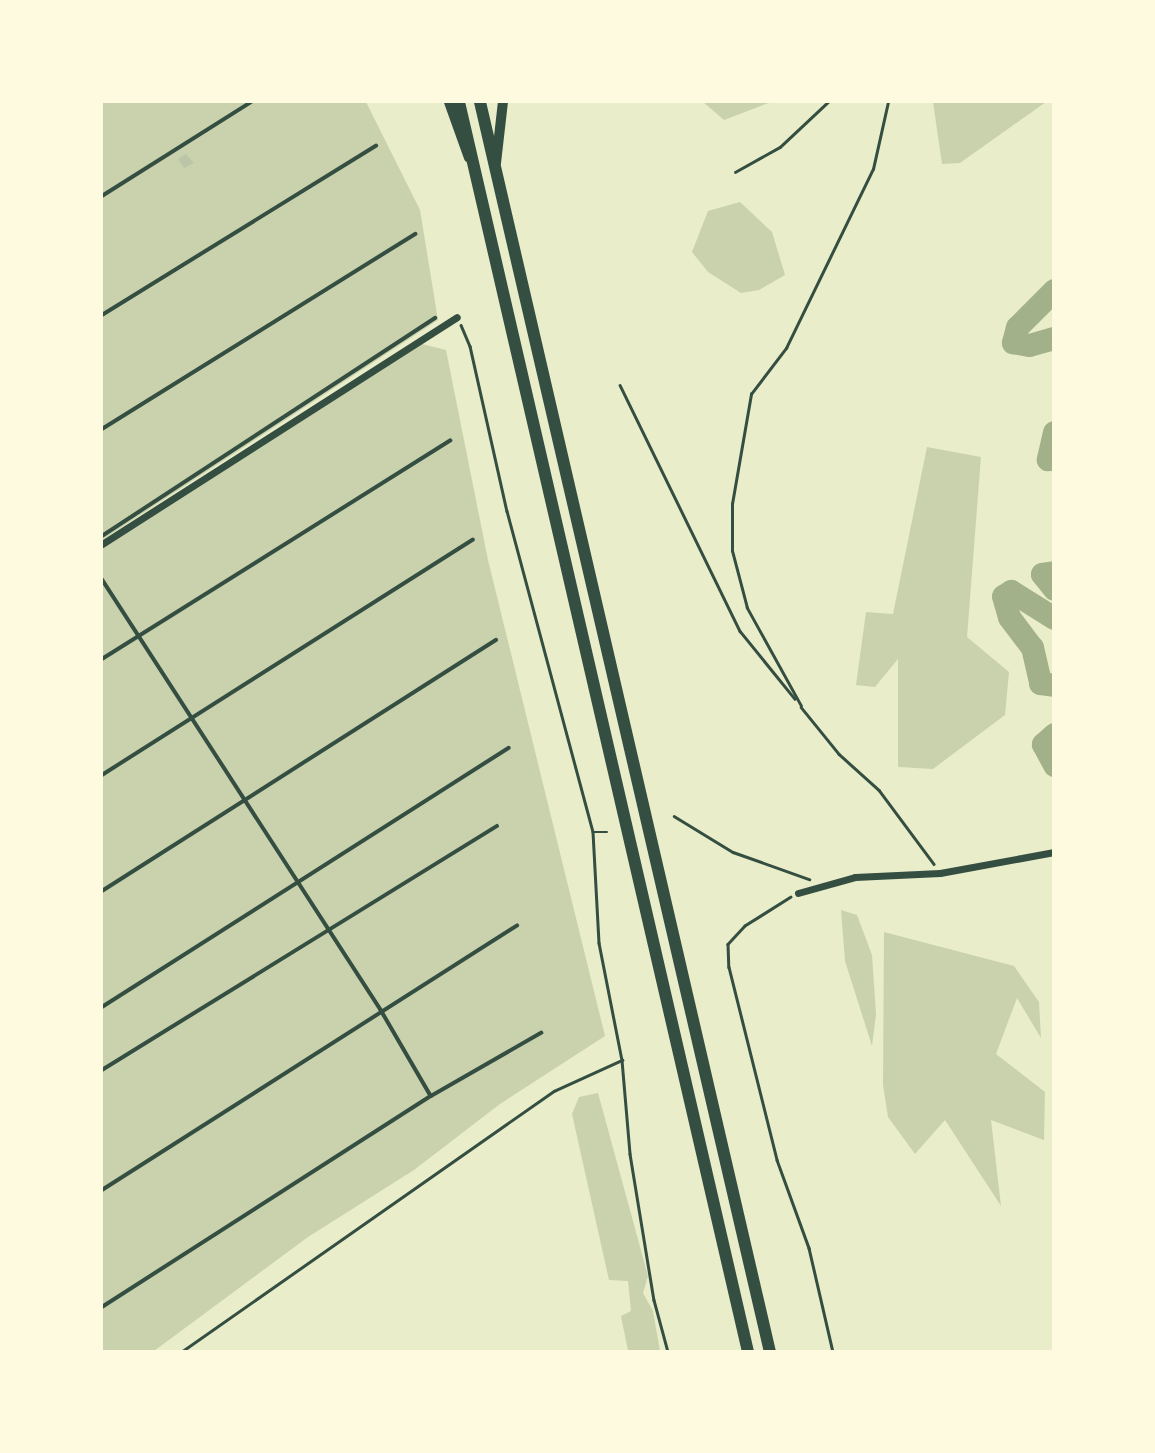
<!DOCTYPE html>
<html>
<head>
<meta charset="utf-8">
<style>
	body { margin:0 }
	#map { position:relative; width:1155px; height:1453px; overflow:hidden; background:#e9edc9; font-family:Raleway,sans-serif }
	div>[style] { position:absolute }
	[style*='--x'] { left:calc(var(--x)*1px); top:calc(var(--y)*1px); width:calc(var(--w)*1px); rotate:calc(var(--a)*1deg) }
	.green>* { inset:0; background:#cad2ad }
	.river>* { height:23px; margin:-11.5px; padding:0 11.5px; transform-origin:11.5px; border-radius:11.5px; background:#a3b18a }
	.building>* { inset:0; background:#bcc5a7 }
	.path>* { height:2.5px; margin:-1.25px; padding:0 1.25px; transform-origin:1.25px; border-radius:1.25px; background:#344e41 }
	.service>* { height:3.5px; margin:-1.75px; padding:0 1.75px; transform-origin:1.75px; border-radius:1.75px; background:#344e41 }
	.minor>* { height:7px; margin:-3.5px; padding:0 3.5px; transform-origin:3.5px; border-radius:3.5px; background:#344e41 }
	.secondary>* { height:10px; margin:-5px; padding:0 5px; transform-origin:5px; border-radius:5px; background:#344e41 }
	.trunk>* { height:12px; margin:-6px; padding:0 6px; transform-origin:6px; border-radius:6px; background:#344e41 }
	span { translate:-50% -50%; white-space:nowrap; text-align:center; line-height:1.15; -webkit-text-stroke:5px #fefae0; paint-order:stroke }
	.frame { position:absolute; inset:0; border:103px solid #fefae0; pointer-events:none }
</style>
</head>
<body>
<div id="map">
	<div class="green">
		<i style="clip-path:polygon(102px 102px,366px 102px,420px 210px,438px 320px,102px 540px)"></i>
		<i style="clip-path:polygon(703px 102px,771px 102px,724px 120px)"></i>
		<i style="clip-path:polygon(933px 102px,1046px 102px,960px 163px,942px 164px)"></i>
		<i style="clip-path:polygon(740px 202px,772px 232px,785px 275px,759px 290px,741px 293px,708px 272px,692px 252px,708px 211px)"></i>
		<i style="clip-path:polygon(422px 344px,446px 350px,488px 560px,605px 1036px,500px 1104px,414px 1170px,308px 1237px,154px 1351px,102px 1352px,102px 548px)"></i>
		<i style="clip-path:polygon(927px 447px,981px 457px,967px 637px,1009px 672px,1005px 715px,933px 769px,898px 767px,898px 659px,875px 687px,856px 685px,866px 612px,893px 614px)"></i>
		<i style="clip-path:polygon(841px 910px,857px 915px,872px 955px,876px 1014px,872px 1046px,845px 961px)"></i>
		<i style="clip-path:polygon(884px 932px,1014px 966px,1039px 1002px,1041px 1038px,1017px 998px,996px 1054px,1045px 1092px,1044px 1140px,991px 1120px,1001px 1206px,945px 1120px,915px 1154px,888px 1117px,883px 1085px)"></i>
		<i style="clip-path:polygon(598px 1093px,648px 1276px,643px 1293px,653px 1311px,660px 1351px,628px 1351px,621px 1316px,631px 1311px,628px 1281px,609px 1280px,572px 1114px,579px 1097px)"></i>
	</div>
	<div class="river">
		<i style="--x:1054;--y:290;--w:52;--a:135"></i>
		<i style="--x:1017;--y:327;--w:16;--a:105"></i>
		<i style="--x:1013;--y:342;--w:16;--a:11"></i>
		<i style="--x:1029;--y:345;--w:26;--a:-16"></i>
		<i style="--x:1054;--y:432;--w:28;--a:103"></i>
		<i style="--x:1048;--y:459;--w:6;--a:0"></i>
		<i style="--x:1054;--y:572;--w:12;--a:171"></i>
		<i style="--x:1042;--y:574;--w:19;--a:51"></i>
		<i style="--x:1054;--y:618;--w:51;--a:-147.9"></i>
		<i style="--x:1011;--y:591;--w:9;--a:148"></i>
		<i style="--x:1003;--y:596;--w:22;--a:74"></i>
		<i style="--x:1009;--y:617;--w:38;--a:53"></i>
		<i style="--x:1032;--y:647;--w:37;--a:77"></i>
		<i style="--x:1040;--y:683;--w:14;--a:8"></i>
		<i style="--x:1054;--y:734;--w:15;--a:138"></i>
		<i style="--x:1043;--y:744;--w:24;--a:62"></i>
	</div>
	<div class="building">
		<i style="clip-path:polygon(186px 154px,194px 163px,184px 168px,178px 159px)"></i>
	</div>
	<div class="path">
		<i style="--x:735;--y:172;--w:51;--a:-29.1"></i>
		<i style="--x:780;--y:147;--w:66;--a:-43.2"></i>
		<i style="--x:461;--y:325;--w:23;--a:67"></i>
		<i style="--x:470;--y:346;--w:169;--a:77.4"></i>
		<i style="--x:507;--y:511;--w:332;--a:75"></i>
		<i style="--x:593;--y:832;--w:111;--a:86.9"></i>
		<i style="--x:599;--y:943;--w:119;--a:78.9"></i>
		<i style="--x:622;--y:1060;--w:94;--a:85.1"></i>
		<i style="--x:630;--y:1154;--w:148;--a:80.7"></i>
		<i style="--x:654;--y:1300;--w:54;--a:74.9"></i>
		<i style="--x:620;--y:385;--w:274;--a:64"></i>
		<i style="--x:740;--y:631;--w:87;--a:51"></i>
		<i style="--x:801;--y:706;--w:112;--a:-118.9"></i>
		<i style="--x:747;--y:608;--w:59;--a:-104.7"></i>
		<i style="--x:732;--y:551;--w:47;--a:-90"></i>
		<i style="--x:732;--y:504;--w:112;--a:-80.2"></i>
		<i style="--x:751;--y:394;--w:58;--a:-52.7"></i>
		<i style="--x:786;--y:348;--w:199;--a:-64.1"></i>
		<i style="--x:873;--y:169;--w:69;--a:-77.4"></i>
		<i style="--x:801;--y:707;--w:60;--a:51"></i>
		<i style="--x:839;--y:754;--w:54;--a:42"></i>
		<i style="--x:879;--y:790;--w:92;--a:53.4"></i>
		<i style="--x:674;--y:816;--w:69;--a:31.4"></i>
		<i style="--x:733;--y:852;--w:81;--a:19.6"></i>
		<i style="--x:593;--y:832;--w:14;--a:0"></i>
		<i style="--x:791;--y:897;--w:54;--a:147.8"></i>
		<i style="--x:745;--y:926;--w:25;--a:133"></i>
		<i style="--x:728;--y:944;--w:23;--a:88"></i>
		<i style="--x:729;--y:967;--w:199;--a:76"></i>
		<i style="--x:777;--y:1160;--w:94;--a:70"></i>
		<i style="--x:809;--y:1248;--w:107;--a:77"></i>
		<i style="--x:181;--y:1352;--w:455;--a:-35"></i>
		<i style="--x:554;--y:1091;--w:75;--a:-24.5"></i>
	</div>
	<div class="service">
		<i style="--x:102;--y:196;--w:176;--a:-32.2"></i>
		<i style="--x:102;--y:315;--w:322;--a:-31.7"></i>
		<i style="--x:102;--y:429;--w:369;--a:-31.9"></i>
		<i style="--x:102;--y:536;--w:398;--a:-33.2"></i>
		<i style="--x:102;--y:579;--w:513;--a:57.08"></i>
		<i style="--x:381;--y:1010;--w:99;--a:59.8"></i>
		<i style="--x:102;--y:659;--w:411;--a:-32.1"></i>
		<i style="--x:102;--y:775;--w:439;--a:-32.4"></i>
		<i style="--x:102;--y:891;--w:467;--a:-32.5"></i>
		<i style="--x:102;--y:1007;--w:482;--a:-32.5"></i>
		<i style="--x:102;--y:1070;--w:464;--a:-31.7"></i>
		<i style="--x:102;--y:1190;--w:492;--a:-32.5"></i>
		<i style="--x:102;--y:1307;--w:391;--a:-32.7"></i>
		<i style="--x:431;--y:1096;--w:127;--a:-29.8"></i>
	</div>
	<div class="minor">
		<i style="--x:102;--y:544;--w:421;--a:-32.6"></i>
		<i style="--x:798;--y:893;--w:59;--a:-15.7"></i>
		<i style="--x:855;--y:877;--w:85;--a:-2.7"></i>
		<i style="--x:940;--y:873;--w:116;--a:-10.4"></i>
	</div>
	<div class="secondary">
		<i style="--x:449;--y:102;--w:59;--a:70.3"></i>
		<i style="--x:496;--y:163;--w:61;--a:-83.5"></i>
	</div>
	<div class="trunk">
		<i style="--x:459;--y:102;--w:1283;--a:76.98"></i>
		<i style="--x:480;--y:102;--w:1283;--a:76.94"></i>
	</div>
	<div class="frame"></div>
</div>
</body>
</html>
